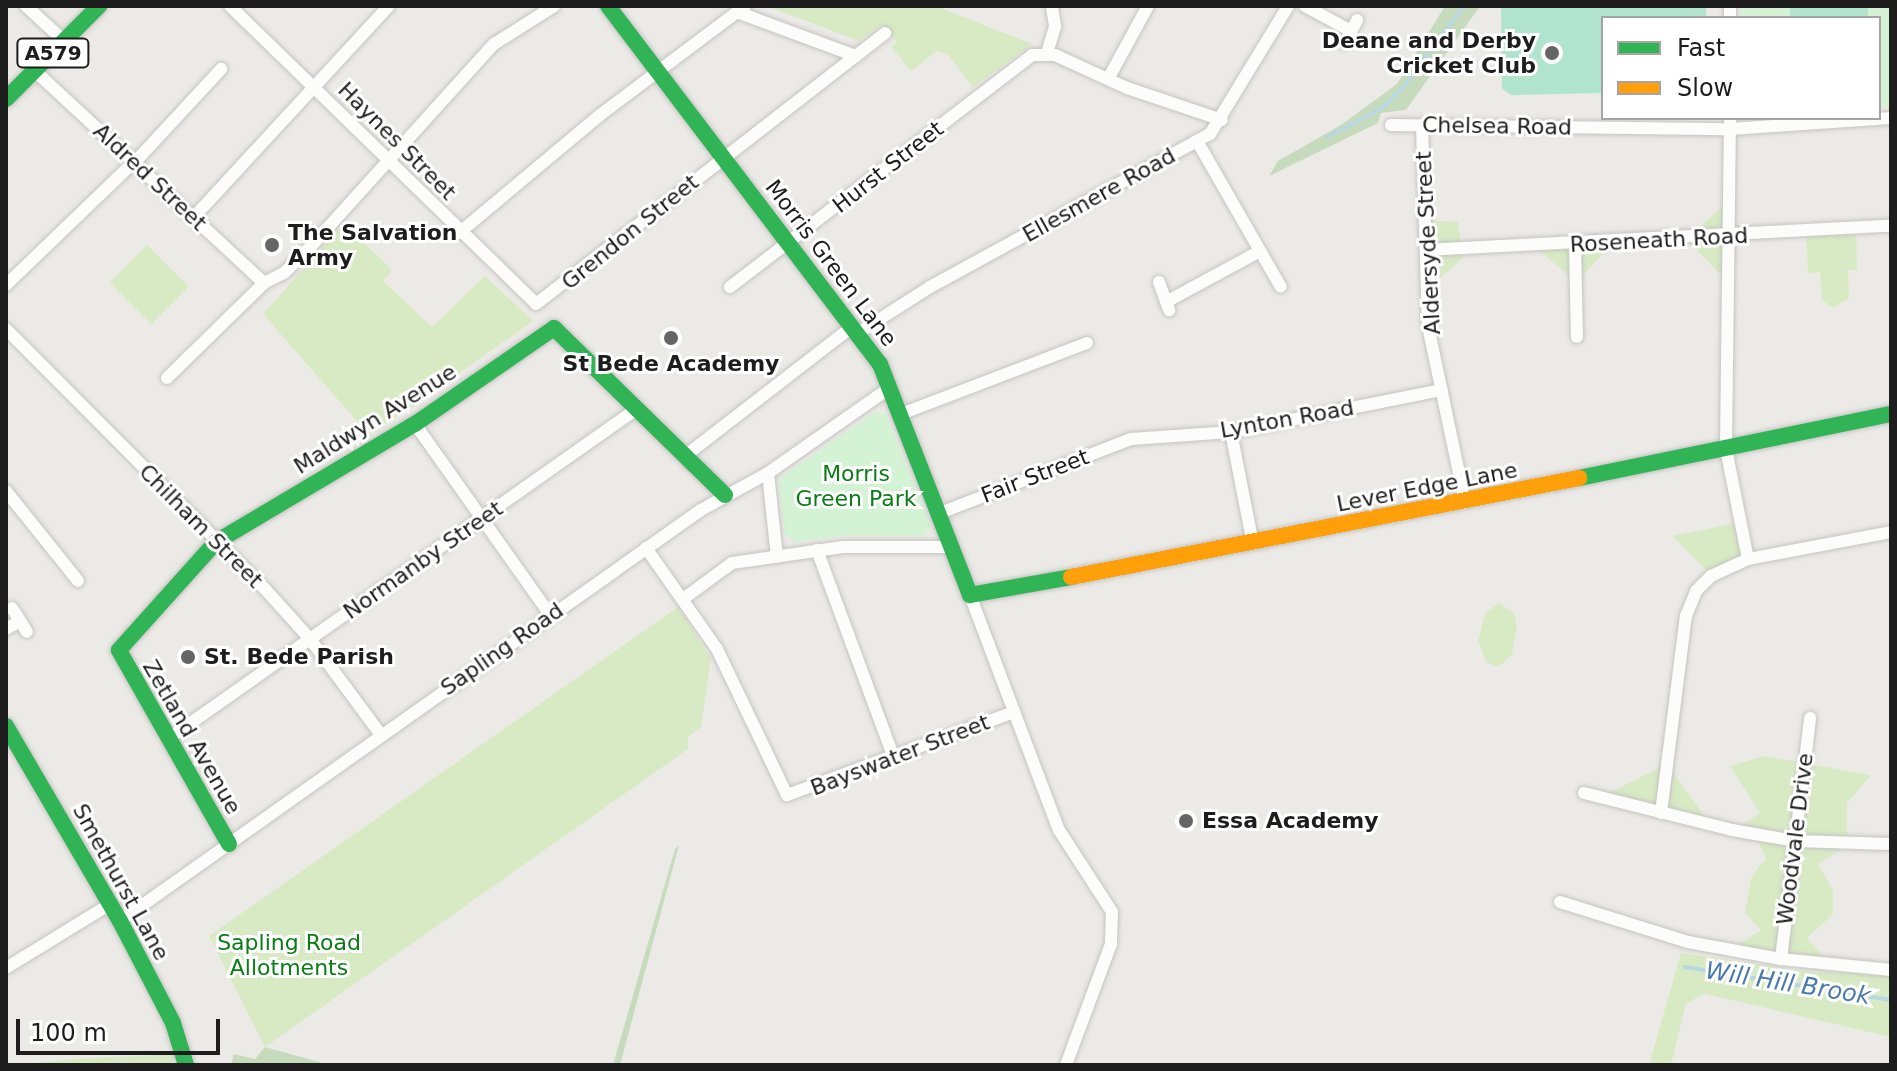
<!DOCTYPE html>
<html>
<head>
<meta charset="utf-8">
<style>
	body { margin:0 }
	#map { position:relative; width:1897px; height:1071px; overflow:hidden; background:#eceae6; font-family:"DejaVu Sans",sans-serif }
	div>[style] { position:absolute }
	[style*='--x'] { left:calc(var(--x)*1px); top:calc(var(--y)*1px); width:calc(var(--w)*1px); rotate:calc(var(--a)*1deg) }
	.grass>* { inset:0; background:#d8eac4; transform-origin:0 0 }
	.forest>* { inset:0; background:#c6dbbb }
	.park>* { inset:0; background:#d3f3d4 }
	.pitch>* { inset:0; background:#b1e4cf; transform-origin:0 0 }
	.stream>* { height:4px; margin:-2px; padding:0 2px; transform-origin:2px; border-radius:2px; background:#b9d7e0 }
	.roads { filter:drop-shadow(0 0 2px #c4c4c2) drop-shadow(0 0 2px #c4c4c2) }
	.street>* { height:12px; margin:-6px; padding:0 6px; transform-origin:6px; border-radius:6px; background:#fcfcfb }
	.fast>* { height:16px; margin:-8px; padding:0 8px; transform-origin:8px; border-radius:8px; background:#30b455 }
	.slow>* { height:16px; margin:-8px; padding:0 8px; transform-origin:8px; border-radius:8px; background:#ff9f0a }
	.dots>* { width:22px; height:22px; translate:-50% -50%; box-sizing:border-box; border:4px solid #fff; border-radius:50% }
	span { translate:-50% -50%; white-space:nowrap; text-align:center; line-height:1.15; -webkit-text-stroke:6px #fff; paint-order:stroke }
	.shield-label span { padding:2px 6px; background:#fff; border:2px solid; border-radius:6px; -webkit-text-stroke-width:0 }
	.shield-label { font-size:20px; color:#1d1d1d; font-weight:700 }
	.poi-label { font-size:22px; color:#1d1d1d; font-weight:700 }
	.right { translate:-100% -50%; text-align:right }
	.left { translate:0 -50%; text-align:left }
	.street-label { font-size:22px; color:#1d1d1d }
	.park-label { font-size:22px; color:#0a7d16 }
	.water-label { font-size:24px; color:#4979ae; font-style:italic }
	.frame { position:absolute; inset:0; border:8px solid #1d1d1d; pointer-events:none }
	.legend { position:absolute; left:1601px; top:16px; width:280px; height:104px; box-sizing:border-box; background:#fff; border:2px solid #a5a5a5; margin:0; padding:10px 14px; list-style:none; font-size:24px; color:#1d1d1d }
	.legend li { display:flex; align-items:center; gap:16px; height:40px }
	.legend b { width:40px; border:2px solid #a5a5a5 }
	.scale { position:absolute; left:16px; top:1019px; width:204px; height:36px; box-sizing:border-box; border:4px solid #1d1d1d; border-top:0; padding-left:10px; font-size:24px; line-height:28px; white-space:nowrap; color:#1d1d1d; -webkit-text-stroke:6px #fff; paint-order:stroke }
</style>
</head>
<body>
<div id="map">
	<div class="grass">
		<i style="clip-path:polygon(766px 6px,935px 6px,1032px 44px,973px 87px,948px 54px,937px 51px,911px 71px,891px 47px,897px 42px,881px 25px,859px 41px)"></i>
		<i style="clip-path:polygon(1730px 200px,1727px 281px,1686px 239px)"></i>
		<i style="clip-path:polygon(1425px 220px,1458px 222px,1463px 258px,1427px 290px)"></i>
		<i style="clip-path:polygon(344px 223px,392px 270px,383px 281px,432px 327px,485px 276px,533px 321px,370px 436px,263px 314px)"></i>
		<i style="clip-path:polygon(1856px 228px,1857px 270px,1848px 270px,1849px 298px,1833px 308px,1822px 300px,1820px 272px,1808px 273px,1806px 232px)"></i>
		<i style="clip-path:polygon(1615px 242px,1576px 282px,1534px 246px)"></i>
		<i style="left:147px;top:245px;width:59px;height:53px;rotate:45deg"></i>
		<i style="clip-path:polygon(1740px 522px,1748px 559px,1711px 576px,1673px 536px)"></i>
		<i style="clip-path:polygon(1499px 603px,1514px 613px,1517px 627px,1512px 654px,1499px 667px,1486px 662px,1478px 641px,1485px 614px)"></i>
		<i style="clip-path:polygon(678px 607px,711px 659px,701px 727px,688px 737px,688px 749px,265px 1047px,209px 936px)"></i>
		<i style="clip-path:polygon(1764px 756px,1871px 775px,1847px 803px,1847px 832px,1859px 844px,1851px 843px,1818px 864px,1833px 890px,1833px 914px,1807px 938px,1830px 964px,1730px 950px,1761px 930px,1745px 913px,1752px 875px,1766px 859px,1755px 834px,1735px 831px,1760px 813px,1730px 766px)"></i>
		<i style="clip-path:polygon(1667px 764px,1712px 827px,1601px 797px)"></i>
		<i style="clip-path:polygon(1681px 953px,1805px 971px,1891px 975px,1891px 1037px,1705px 994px,1686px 1003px,1671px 1065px,1649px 1065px)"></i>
		<i style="clip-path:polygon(174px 1054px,172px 1065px,13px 1065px,75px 1059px)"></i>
	</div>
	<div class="forest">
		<i style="clip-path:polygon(1445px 6px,1480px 6px,1406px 110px,1381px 113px,1378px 123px,1269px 176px,1278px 161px,1341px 125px,1397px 84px)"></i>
		<i style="clip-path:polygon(679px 845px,620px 1065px,613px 1065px,675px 849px)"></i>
		<i style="clip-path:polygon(265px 1047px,330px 1065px,231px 1065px,234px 1054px,255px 1059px)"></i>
	</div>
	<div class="park">
		<i style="clip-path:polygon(1741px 6px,1891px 6px,1891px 106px,1879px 107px,1879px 18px,1741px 18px)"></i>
		<i style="clip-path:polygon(875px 412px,885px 413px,931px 527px,923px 536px,849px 535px,794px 542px,785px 535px,779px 484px,783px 476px)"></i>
	</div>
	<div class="pitch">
		<i style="clip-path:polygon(1501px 6px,1706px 6px,1706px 18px,1603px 18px,1603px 93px,1511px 95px,1502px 89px)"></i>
		<i style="left:1790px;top:6px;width:78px;height:12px"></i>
	</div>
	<div class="stream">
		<i style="--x:1327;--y:137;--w:61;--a:-27.4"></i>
		<i style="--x:1381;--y:109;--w:35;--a:-45"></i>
		<i style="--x:1406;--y:84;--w:97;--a:-53.4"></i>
		<i style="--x:1685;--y:967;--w:209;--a:9.1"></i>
	</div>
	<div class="roads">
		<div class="street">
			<i style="--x:26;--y:6;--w:52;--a:42.6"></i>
			<i style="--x:230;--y:6;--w:427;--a:44.2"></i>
			<i style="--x:536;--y:304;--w:442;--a:-37.8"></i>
			<i style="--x:1305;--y:6;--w:52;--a:28.5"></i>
			<i style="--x:737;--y:12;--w:127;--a:20.3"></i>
			<i style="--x:1730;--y:18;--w:12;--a:-90"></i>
			<i style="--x:1345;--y:43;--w:26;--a:-62"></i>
			<i style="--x:1047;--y:53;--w:28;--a:-73"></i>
			<i style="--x:1055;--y:26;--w:20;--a:-99"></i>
			<i style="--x:35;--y:71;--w:312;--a:42.8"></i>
			<i style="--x:1108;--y:79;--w:83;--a:-61.3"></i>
			<i style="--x:1730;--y:118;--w:331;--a:90.7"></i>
			<i style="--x:1726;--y:449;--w:112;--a:78.7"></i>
			<i style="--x:1391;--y:125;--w:339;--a:0.7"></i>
			<i style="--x:1730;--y:129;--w:161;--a:-3.9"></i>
			<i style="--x:1422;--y:125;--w:201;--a:88.3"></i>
			<i style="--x:1428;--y:326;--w:180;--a:78.1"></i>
			<i style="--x:1197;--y:141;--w:168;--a:60.1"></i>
			<i style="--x:135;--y:162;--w:127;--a:-47.2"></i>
			<i style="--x:194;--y:217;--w:287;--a:-47.3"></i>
			<i style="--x:459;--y:233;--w:184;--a:-39.9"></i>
			<i style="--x:600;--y:115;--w:181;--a:-36.9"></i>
			<i style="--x:1575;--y:244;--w:93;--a:88.8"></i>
			<i style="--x:1426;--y:250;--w:466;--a:-3"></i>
			<i style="--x:1159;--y:282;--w:30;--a:70"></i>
			<i style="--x:6;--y:285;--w:178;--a:-43.9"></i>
			<i style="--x:730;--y:287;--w:381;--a:-37.5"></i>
			<i style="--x:1032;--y:55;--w:23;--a:0"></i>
			<i style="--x:1055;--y:55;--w:79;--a:24.6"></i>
			<i style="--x:1127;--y:88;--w:100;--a:18.6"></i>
			<i style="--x:1166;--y:302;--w:107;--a:-28.5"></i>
			<i style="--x:6;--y:329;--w:367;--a:45.1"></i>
			<i style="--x:265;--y:589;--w:67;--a:48"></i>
			<i style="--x:310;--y:639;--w:119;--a:53.5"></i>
			<i style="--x:858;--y:333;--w:85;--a:-32.6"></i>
			<i style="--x:930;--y:287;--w:319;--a:-28.7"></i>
			<i style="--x:1210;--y:134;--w:150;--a:-58.6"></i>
			<i style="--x:167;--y:378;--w:136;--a:-44.4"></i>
			<i style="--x:264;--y:283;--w:22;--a:-27"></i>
			<i style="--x:284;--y:273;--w:41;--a:-45"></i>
			<i style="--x:313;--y:244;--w:270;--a:-47.9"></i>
			<i style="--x:494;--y:44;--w:71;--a:-32.3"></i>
			<i style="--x:901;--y:414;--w:199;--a:-20.9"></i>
			<i style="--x:415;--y:424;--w:234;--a:54.7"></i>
			<i style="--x:1231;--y:432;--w:114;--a:78.9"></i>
			<i style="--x:685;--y:456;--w:212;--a:-37.7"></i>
			<i style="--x:768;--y:473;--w:84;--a:83.9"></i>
			<i style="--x:6;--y:491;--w:115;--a:51.3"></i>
			<i style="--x:940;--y:513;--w:205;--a:-21.2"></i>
			<i style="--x:1131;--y:439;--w:100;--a:-4"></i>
			<i style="--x:1231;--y:432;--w:215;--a:-11.3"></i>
			<i style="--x:646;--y:548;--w:123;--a:54.9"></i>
			<i style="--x:717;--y:649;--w:162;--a:64.4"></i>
			<i style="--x:787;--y:795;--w:242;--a:-20.1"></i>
			<i style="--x:817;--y:550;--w:222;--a:69.7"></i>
			<i style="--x:970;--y:595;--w:251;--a:69.3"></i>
			<i style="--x:1059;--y:830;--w:98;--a:57.1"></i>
			<i style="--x:1112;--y:912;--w:32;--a:92"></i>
			<i style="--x:1111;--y:944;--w:129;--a:110.4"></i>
			<i style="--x:683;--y:599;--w:61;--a:-36.3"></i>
			<i style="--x:732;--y:563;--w:112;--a:-8.2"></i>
			<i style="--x:843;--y:547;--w:110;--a:0"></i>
			<i style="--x:12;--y:608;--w:28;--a:58"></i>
			<i style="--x:6;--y:629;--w:16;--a:-30"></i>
			<i style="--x:168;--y:739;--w:575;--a:-35.16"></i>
			<i style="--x:1584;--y:793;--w:153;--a:14"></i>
			<i style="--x:1732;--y:830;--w:65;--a:9.8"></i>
			<i style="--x:1796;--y:841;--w:95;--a:1.8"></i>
			<i style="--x:1661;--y:813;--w:199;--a:-82.8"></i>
			<i style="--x:1686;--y:616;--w:27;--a:-68"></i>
			<i style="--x:1696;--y:591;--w:21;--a:-45"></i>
			<i style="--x:1711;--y:576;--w:41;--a:-24.7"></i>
			<i style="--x:1748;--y:559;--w:146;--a:-10.7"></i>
			<i style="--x:1560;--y:902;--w:134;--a:17.4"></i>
			<i style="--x:1688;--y:942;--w:95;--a:10.4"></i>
			<i style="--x:1781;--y:959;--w:111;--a:5.7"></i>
			<i style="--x:120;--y:921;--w:712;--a:-35.28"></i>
			<i style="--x:701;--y:510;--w:77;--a:-28.9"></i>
			<i style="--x:768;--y:473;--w:150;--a:-35"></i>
			<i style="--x:1781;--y:959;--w:243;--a:-83.1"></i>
			<i style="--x:6;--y:968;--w:122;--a:-31.6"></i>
		</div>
		<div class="fast">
			<i style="--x:608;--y:6;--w:450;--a:52.8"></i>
			<i style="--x:880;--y:364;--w:248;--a:68.7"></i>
			<i style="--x:970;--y:595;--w:103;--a:-10.1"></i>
			<i style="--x:6;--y:99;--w:132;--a:-45"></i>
			<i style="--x:1579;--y:478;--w:318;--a:-11.6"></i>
			<i style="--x:6;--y:726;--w:226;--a:59.7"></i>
			<i style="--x:120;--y:921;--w:115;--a:62.5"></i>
			<i style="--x:173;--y:1023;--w:44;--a:72.8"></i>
			<i style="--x:229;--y:844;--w:223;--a:-119.6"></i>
			<i style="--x:119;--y:650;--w:145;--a:-48.1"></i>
			<i style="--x:216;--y:542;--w:231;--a:-30.7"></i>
			<i style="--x:415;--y:424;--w:169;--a:-34.6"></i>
			<i style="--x:554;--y:328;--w:239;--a:44.3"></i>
		</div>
		<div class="slow">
			<i style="--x:1071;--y:577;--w:518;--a:-11.03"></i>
		</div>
	</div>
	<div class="dots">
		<i style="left:1552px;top:53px;background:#656563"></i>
		<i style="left:272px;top:245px;background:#656563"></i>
		<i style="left:671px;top:338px;background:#656563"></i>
		<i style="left:188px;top:657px;background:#656563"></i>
		<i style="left:1186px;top:821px;background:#656563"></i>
	</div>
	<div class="shield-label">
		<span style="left:53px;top:53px">A579</span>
	</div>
	<div class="poi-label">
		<span class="right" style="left:1536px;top:53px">Deane and Derby<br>Cricket Club</span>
		<span class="left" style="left:288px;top:245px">The Salvation<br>Army</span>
		<span style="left:671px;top:364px">St Bede Academy</span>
		<span class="left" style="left:204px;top:657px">St. Bede Parish</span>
		<span class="left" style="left:1202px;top:821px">Essa Academy</span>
	</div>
	<div class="street-label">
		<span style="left:1497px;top:126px;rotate:1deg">Chelsea Road</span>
		<span style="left:397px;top:141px;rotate:45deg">Haynes Street</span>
		<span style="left:888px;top:167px;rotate:-38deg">Hurst Street</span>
		<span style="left:150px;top:177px;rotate:43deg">Aldred Street</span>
		<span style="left:1099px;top:195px;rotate:-29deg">Ellesmere Road</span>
		<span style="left:630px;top:232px;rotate:-39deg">Grendon Street</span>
		<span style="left:1659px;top:240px;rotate:-3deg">Roseneath Road</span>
		<span style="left:1428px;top:243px;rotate:-93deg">Aldersyde Street</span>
		<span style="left:831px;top:263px;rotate:53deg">Morris Green Lane</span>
		<span style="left:375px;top:419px;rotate:-32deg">Maldwyn Avenue</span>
		<span style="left:1287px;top:419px;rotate:-10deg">Lynton Road</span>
		<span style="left:1035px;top:476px;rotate:-21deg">Fair Street</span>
		<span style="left:1427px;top:487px;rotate:-11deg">Lever Edge Lane</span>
		<span style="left:201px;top:526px;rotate:45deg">Chilham Street</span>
		<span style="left:423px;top:560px;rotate:-35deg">Normanby Street</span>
		<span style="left:502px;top:649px;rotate:-35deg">Sapling Road</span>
		<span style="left:192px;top:737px;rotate:60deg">Zetland Avenue</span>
		<span style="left:900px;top:755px;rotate:-21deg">Bayswater Street</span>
		<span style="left:1795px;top:839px;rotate:-83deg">Woodvale Drive</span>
		<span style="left:121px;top:882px;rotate:61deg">Smethurst Lane</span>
	</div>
	<div class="park-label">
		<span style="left:856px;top:486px">Morris<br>Green Park</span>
		<span style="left:289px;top:955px">Sapling Road<br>Allotments</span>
	</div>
	<div class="water-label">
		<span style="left:1788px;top:984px;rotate:9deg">Will Hill Brook</span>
	</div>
	<div class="frame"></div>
	<ul class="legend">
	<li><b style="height:10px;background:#30b455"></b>Fast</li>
	<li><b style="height:10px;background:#ff9f0a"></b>Slow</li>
	</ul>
	<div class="scale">100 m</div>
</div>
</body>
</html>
